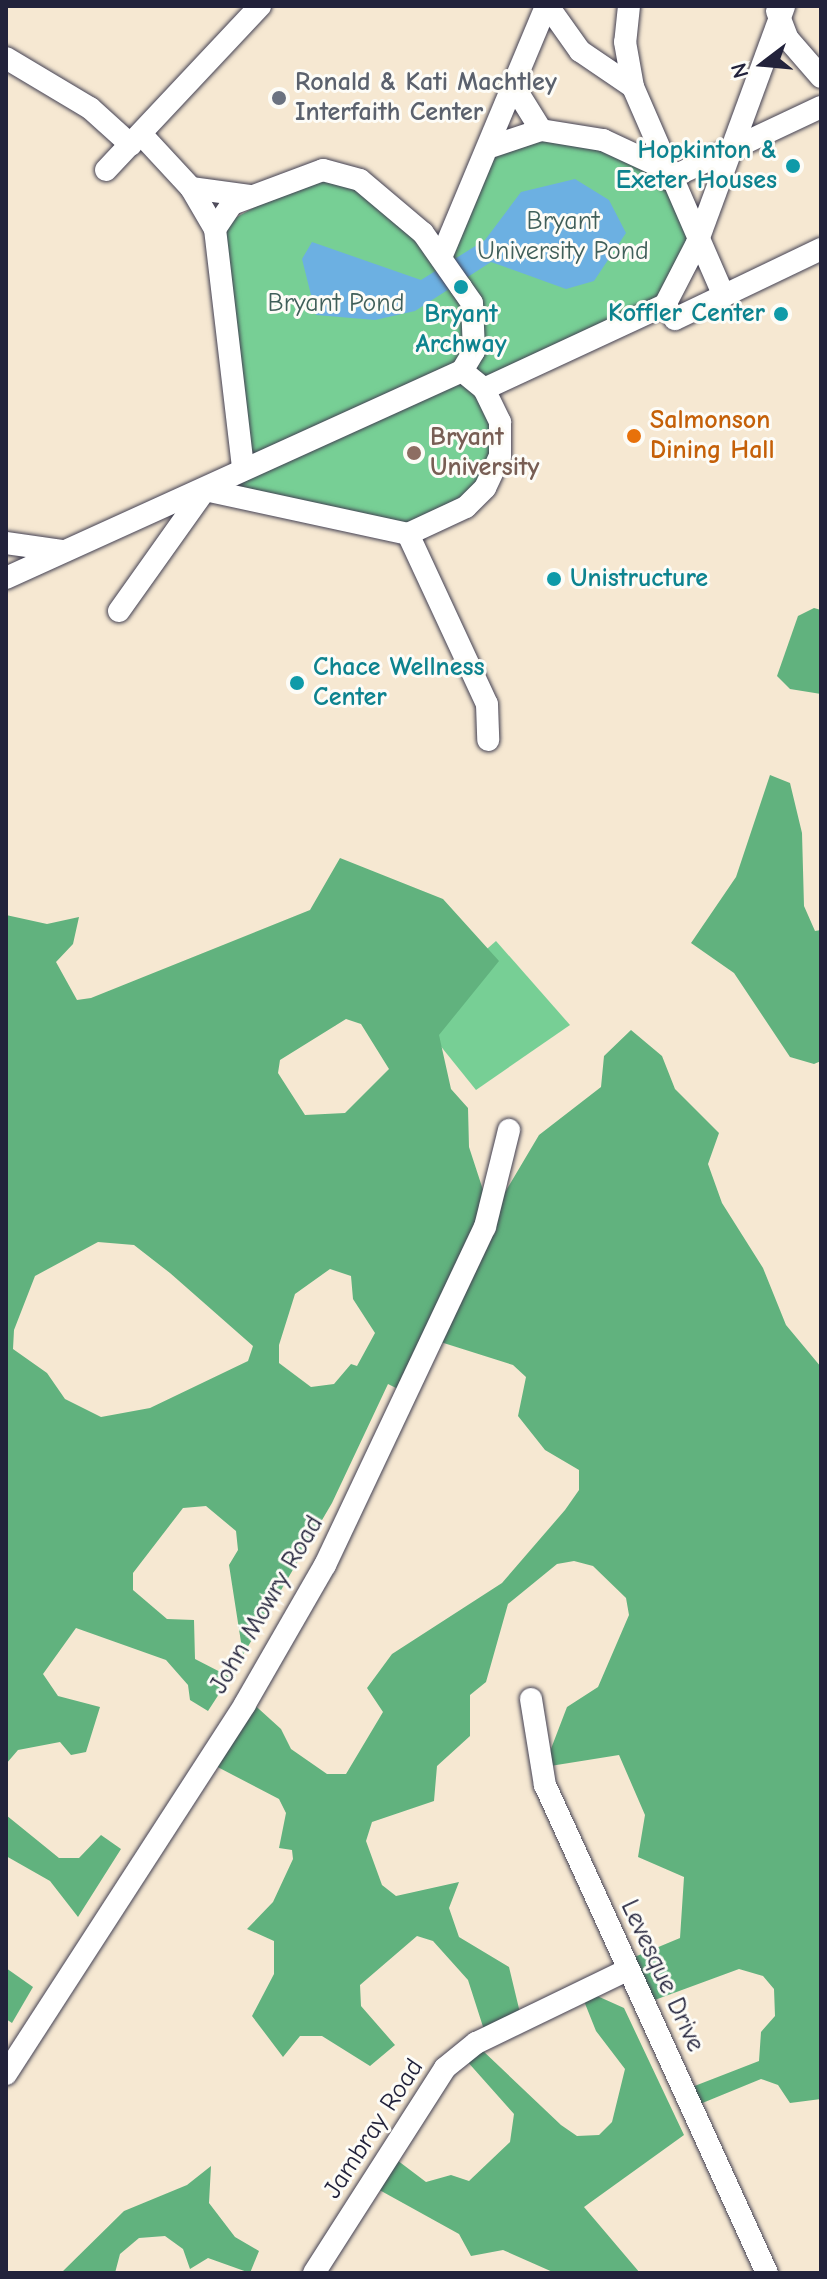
<!DOCTYPE html>
<html>
<head>
<meta charset="utf-8">
<style>
	body { margin:0 }
	#map { position:relative; width:827px; height:2279px; overflow:hidden; background:#f6e8d2; font-family:"Comic Neue",sans-serif }
	div>[style] { position:absolute }
	[style*='--x'] { left:calc(var(--x)*1px); top:calc(var(--y)*1px); width:calc(var(--w)*1px); rotate:calc(var(--a)*1deg) }
	.green>* { inset:0; background:#77cf95 }
	.forest>* { inset:0; background:#61b27e }
	.water>* { inset:0; background:#6cb0e2 }
	.roads { filter:drop-shadow(0 0 2px #424052) drop-shadow(0 0 2px #424052) }
	.minor>* { height:22px; margin:-11px; padding:0 11px; transform-origin:11px; border-radius:11px; background:#fff }
	.dots>* { width:22px; height:22px; translate:-50% -50%; box-sizing:border-box; border:4px solid #fdfcf7; border-radius:50% }
	span { translate:-50% -50%; white-space:nowrap; text-align:center; line-height:1.15; -webkit-text-stroke:6px #fdfcf7; paint-order:stroke }
	.worship-label { font-size:26px; color:#5b616d; font-weight:700 }
	.left { translate:0 -50%; text-align:left }
	.culture-label { font-size:26px; color:#0d838f; font-weight:700 }
	.right { translate:-100% -50%; text-align:right }
	.park-label { font-size:26px; color:#405f5a }
	.food-label { font-size:26px; color:#c56008; font-weight:700 }
	.education-label { font-size:26px; color:#785e54; font-weight:700 }
	.street-label { font-size:26px; color:#22223b }
	.frame { position:absolute; inset:0; border:8px solid #22223b; pointer-events:none }
	.north { position:absolute; left:723px; top:24px; width:80px; height:80px; -webkit-text-stroke:6px #fdfcf7; paint-order:stroke; rotate:254deg; font-size:22px; font-weight:700; line-height:32px; text-align:center; color:#22223b }
	.north::after { content:''; display:block; margin:auto; width:28px; height:36px; background:#22223b; clip-path:polygon(50% 0,100% 100%,50% 72%,0 100%) }
</style>
</head>
<body>
<div id="map">
	<div class="green">
		<i style="clip-path:polygon(541px 130px,663px 168px,697px 243px,665px 305px,484px 389px,500px 422px,485px 488px,408px 534px,205px 490px,243px 468px,215px 229px,323px 170px,360px 180px,442px 255px,493px 146px)"></i>
		<i style="clip-path:polygon(496px 941px,570px 1025px,476px 1090px,414px 1013px)"></i>
	</div>
	<div class="forest">
		<i style="clip-path:polygon(814px 608px,821px 610px,821px 694px,790px 689px,777px 676px,798px 616px)"></i>
		<i style="clip-path:polygon(770px 775px,790px 783px,802px 833px,804px 906px,815px 931px,821px 930px,821px 1061px,814px 1064px,790px 1057px,734px 973px,691px 943px,736px 877px)"></i>
		<i style="clip-path:polygon(evenodd,340px 858px,443px 899px,499px 961px,439px 1035px,451px 1089px,468px 1108px,469px 1147px,484px 1193px,498px 1204px,539px 1135px,601px 1087px,604px 1056px,631px 1030px,662px 1056px,675px 1089px,719px 1133px,708px 1164px,722px 1203px,763px 1268px,786px 1325px,821px 1367px,821px 2099px,790px 2103px,778px 2085px,761px 2079px,700px 2104px,692px 2087px,759px 2061px,761px 2032px,775px 2016px,774px 1989px,763px 1976px,739px 1969px,652px 2001px,632px 1958px,680px 1938px,684px 1877px,638px 1857px,645px 1815px,619px 1755px,544px 1767px,567px 1707px,598px 1687px,629px 1615px,626px 1598px,593px 1566px,574px 1561px,557px 1564px,508px 1604px,486px 1682px,470px 1695px,470px 1736px,437px 1766px,434px 1801px,372px 1822px,366px 1841px,382px 1885px,396px 1896px,459px 1882px,449px 1908px,459px 1937px,509px 1967px,521px 2017px,486px 2036px,468px 1980px,433px 1941px,417px 1936px,360px 1985px,361px 2006px,395px 2045px,370px 2066px,322px 2036px,300px 2036px,283px 2057px,252px 2016px,274px 1974px,274px 1941px,247px 1929px,273px 1902px,293px 1859px,292px 1850px,279px 1848px,286px 1813px,279px 1799px,208px 1762px,247px 1698px,281px 1729px,291px 1749px,327px 1774px,346px 1774px,383px 1712px,367px 1688px,392px 1654px,502px 1583px,565px 1510px,579px 1490px,579px 1470px,545px 1450px,518px 1416px,526px 1377px,513px 1365px,431px 1339px,404px 1392px,388px 1384px,332px 1503px,243px 1655px,229px 1565px,238px 1550px,236px 1531px,206px 1506px,183px 1508px,133px 1573px,133px 1590px,167px 1619px,194px 1620px,195px 1659px,230px 1677px,208px 1711px,190px 1700px,188px 1685px,166px 1660px,76px 1628px,43px 1674px,58px 1696px,100px 1707px,86px 1752px,71px 1755px,60px 1742px,18px 1750px,6px 1764px,6px 915px,47px 924px,79px 917px,73px 944px,56px 962px,77px 1000px,91px 998px,310px 910px,340px 858px,346px 1019px,361px 1024px,389px 1069px,345px 1113px,305px 1115px,278px 1073px,280px 1060px,346px 1019px,340px 858px,98px 1242px,134px 1245px,170px 1273px,253px 1346px,248px 1361px,150px 1408px,101px 1417px,65px 1399px,47px 1373px,13px 1349px,14px 1330px,35px 1276px,98px 1242px,340px 858px,330px 1269px,351px 1276px,353px 1299px,375px 1333px,357px 1366px,351px 1364px,334px 1384px,311px 1387px,279px 1363px,279px 1345px,295px 1294px,330px 1269px)"></i>
		<i style="clip-path:polygon(6px 1815px,59px 1858px,79px 1858px,101px 1835px,121px 1849px,78px 1917px,50px 1881px,6px 1856px)"></i>
		<i style="clip-path:polygon(6px 1968px,33px 1987px,12px 2023px,6px 2019px)"></i>
		<i style="clip-path:polygon(595px 1995px,624px 2008px,684px 2135px,584px 2207px,640px 2273px,555px 2273px,503px 2250px,471px 2256px,459px 2234px,374px 2187px,393px 2157px,426px 2182px,451px 2175px,469px 2181px,510px 2142px,514px 2114px,466px 2060px,481px 2049px,561px 2125px,577px 2136px,599px 2135px,612px 2122px,625px 2069px,596px 2031px,584px 2001px)"></i>
		<i style="clip-path:polygon(211px 2166px,209px 2203px,235px 2237px,259px 2251px,250px 2273px,208px 2258px,190px 2269px,183px 2249px,165px 2236px,139px 2238px,120px 2254px,115px 2273px,61px 2273px,124px 2211px,187px 2185px)"></i>
	</div>
	<div class="water">
		<i style="clip-path:polygon(575px 179px,609px 200px,626px 233px,594px 281px,566px 289px,491px 262px,415px 311px,375px 320px,316px 315px,302px 259px,312px 242px,421px 280px,485px 240px,521px 192px)"></i>
	</div>
	<div class="roads">
		<div class="minor">
			<i style="--x:548;--y:6;--w:55;--a:54.6"></i>
			<i style="--x:580;--y:51;--w:64;--a:34.2"></i>
			<i style="--x:633;--y:87;--w:228;--a:66.5"></i>
			<i style="--x:629;--y:6;--w:36;--a:96"></i>
			<i style="--x:625;--y:42;--w:46;--a:79.9"></i>
			<i style="--x:777;--y:11;--w:30;--a:69"></i>
			<i style="--x:788;--y:39;--w:50;--a:49"></i>
			<i style="--x:6;--y:58;--w:98;--a:30.8"></i>
			<i style="--x:90;--y:108;--w:55;--a:42.1"></i>
			<i style="--x:515;--y:88;--w:49;--a:58.2"></i>
			<i style="--x:141;--y:134;--w:74;--a:47.2"></i>
			<i style="--x:191;--y:188;--w:61;--a:7.6"></i>
			<i style="--x:493;--y:146;--w:51;--a:-18.4"></i>
			<i style="--x:541;--y:130;--w:63;--a:9.2"></i>
			<i style="--x:603;--y:140;--w:66;--a:25"></i>
			<i style="--x:663;--y:168;--w:12;--a:66"></i>
			<i style="--x:668;--y:179;--w:169;--a:-25.2"></i>
			<i style="--x:106;--y:170;--w:225;--a:-46.8"></i>
			<i style="--x:191;--y:188;--w:48;--a:59.7"></i>
			<i style="--x:215;--y:229;--w:242;--a:83.3"></i>
			<i style="--x:215;--y:229;--w:30;--a:-56"></i>
			<i style="--x:232;--y:204;--w:97;--a:-20.5"></i>
			<i style="--x:323;--y:170;--w:38;--a:15"></i>
			<i style="--x:360;--y:180;--w:82;--a:40.1"></i>
			<i style="--x:423;--y:233;--w:85;--a:55"></i>
			<i style="--x:472;--y:303;--w:48;--a:87.6"></i>
			<i style="--x:474;--y:351;--w:23;--a:121"></i>
			<i style="--x:462;--y:371;--w:28;--a:39"></i>
			<i style="--x:484;--y:389;--w:37;--a:64"></i>
			<i style="--x:500;--y:422;--w:34;--a:90"></i>
			<i style="--x:500;--y:456;--w:35;--a:115"></i>
			<i style="--x:485;--y:488;--w:27;--a:135"></i>
			<i style="--x:466;--y:507;--w:64;--a:155"></i>
			<i style="--x:408;--y:534;--w:187;--a:65.1"></i>
			<i style="--x:487;--y:704;--w:36;--a:88"></i>
			<i style="--x:442;--y:255;--w:270;--a:-67.3"></i>
			<i style="--x:665;--y:305;--w:70;--a:-62.7"></i>
			<i style="--x:697;--y:243;--w:252;--a:-69.8"></i>
			<i style="--x:484;--y:389;--w:200;--a:-24.9"></i>
			<i style="--x:665;--y:305;--w:17;--a:54"></i>
			<i style="--x:675;--y:319;--w:162;--a:-25.6"></i>
			<i style="--x:6;--y:543;--w:58;--a:8"></i>
			<i style="--x:6;--y:578;--w:501;--a:-24.42"></i>
			<i style="--x:119;--y:611;--w:148;--a:-54.6"></i>
			<i style="--x:205;--y:490;--w:208;--a:12.2"></i>
			<i style="--x:531;--y:1699;--w:87;--a:80.8"></i>
			<i style="--x:545;--y:1785;--w:536;--a:65.54"></i>
			<i style="--x:6;--y:2074;--w:440;--a:-57.1"></i>
			<i style="--x:245;--y:1704;--w:160;--a:-60.1"></i>
			<i style="--x:325;--y:1565;--w:374;--a:-64.7"></i>
			<i style="--x:485;--y:1227;--w:100;--a:-76.1"></i>
			<i style="--x:314;--y:2273;--w:243;--a:-57.4"></i>
			<i style="--x:445;--y:2068;--w:40;--a:-39"></i>
			<i style="--x:476;--y:2043;--w:168;--a:-25.8"></i>
		</div>
	</div>
	<div class="dots">
		<i style="left:279px;top:98px;background:#6b7280"></i>
		<i style="left:793px;top:166px;background:#0f9aa8"></i>
		<i style="left:461px;top:287px;background:#0f9aa8"></i>
		<i style="left:781px;top:314px;background:#0f9aa8"></i>
		<i style="left:634px;top:436px;background:#e8710a"></i>
		<i style="left:414px;top:453px;background:#8d6e63"></i>
		<i style="left:554px;top:579px;background:#0f9aa8"></i>
		<i style="left:297px;top:683px;background:#0f9aa8"></i>
	</div>
	<div class="worship-label">
		<span class="left" style="left:295px;top:98px">Ronald &amp; Kati Machtley<br>Interfaith Center</span>
	</div>
	<div class="culture-label">
		<span class="right" style="left:777px;top:166px">Hopkinton &amp;<br>Exeter Houses</span>
		<span class="right" style="left:765px;top:314px">Koffler Center</span>
		<span style="left:461px;top:330px">Bryant<br>Archway</span>
		<span class="left" style="left:570px;top:579px">Unistructure</span>
		<span class="left" style="left:313px;top:683px">Chace Wellness<br>Center</span>
	</div>
	<div class="park-label">
		<span style="left:563px;top:237px">Bryant<br>University Pond</span>
		<span style="left:336px;top:304px">Bryant Pond</span>
	</div>
	<div class="food-label">
		<span class="left" style="left:650px;top:436px">Salmonson<br>Dining Hall</span>
	</div>
	<div class="education-label">
		<span class="left" style="left:430px;top:453px">Bryant<br>University</span>
	</div>
	<div class="street-label">
		<span style="left:267px;top:1605px;rotate:-60deg">John Mowry Road</span>
		<span style="left:662px;top:1976px;rotate:65deg">Levesque Drive</span>
		<span style="left:374px;top:2129px;rotate:-57deg">Jambray Road</span>
	</div>
	<div class="frame"></div>
	<div class="north">N</div>
</div>
</body>
</html>
